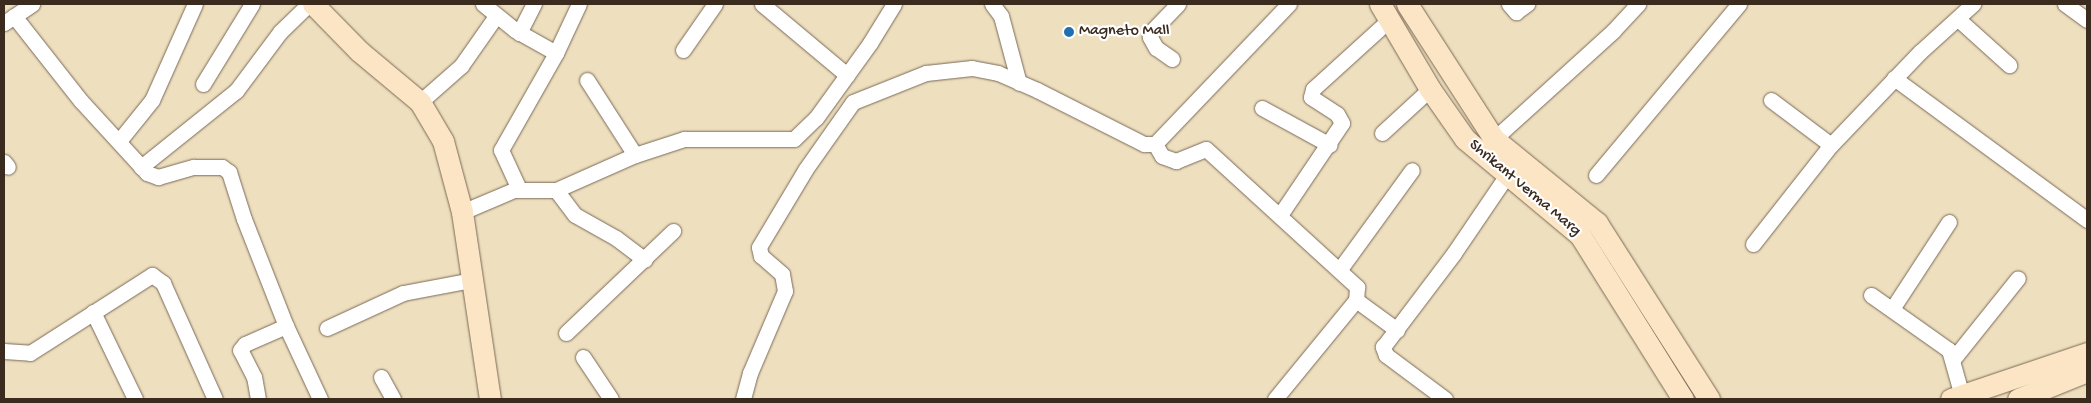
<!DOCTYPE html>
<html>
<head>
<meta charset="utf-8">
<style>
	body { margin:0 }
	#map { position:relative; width:2091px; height:403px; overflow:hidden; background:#eedfbf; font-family:"Gochi Hand",sans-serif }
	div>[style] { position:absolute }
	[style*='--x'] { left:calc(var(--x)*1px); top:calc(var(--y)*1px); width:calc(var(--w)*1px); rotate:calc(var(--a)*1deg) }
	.roads { filter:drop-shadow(0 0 1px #7a6956) drop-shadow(0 0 1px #7a6956) }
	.street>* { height:15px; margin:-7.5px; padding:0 7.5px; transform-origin:7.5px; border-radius:7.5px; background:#fff }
	.secondary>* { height:21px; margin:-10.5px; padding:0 10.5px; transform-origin:10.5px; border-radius:10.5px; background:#fce5c4 }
	.dots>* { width:14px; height:14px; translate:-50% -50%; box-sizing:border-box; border:2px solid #fff; border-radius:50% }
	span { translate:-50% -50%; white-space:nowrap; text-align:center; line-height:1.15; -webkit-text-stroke:4.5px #fff; paint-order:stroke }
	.poi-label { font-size:16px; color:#3b2a1e }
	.left { translate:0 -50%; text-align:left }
	.street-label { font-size:16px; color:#3b2a1e }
	.frame { position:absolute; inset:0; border:5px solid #3b2a1e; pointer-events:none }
</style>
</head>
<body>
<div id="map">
	<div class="roads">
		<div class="street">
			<i style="--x:483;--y:4;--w:41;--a:39.1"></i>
			<i style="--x:515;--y:30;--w:47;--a:29.3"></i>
			<i style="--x:762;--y:4;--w:111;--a:39.9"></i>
			<i style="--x:992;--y:4;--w:15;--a:53"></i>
			<i style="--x:1001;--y:16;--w:69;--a:75"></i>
			<i style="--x:1509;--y:4;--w:11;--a:49"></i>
			<i style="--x:1516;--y:12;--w:14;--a:-36"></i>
			<i style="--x:2065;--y:4;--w:27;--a:36"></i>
			<i style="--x:14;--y:16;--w:108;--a:51.8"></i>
			<i style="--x:81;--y:101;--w:98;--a:47.5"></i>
			<i style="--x:147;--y:173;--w:12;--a:20"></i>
			<i style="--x:158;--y:177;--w:37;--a:-16"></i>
			<i style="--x:194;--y:167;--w:28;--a:0"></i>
			<i style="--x:222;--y:167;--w:9;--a:36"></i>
			<i style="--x:229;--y:172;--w:49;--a:72.3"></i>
			<i style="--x:244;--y:219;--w:115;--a:68.6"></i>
			<i style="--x:286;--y:326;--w:81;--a:65"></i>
			<i style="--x:1958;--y:19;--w:69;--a:42"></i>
			<i style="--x:4;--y:23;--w:34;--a:-34"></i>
			<i style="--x:519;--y:33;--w:33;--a:-63"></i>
			<i style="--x:683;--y:50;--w:56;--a:-55.2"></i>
			<i style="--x:1172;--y:59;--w:19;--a:-145"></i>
			<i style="--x:1156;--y:48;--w:13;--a:-119"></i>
			<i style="--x:1150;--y:37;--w:5;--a:-79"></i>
			<i style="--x:1151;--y:32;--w:39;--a:-46"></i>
			<i style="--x:1894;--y:78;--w:240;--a:36.3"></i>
			<i style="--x:587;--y:80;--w:89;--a:57.4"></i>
			<i style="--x:203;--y:84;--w:94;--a:-58.5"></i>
			<i style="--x:1771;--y:100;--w:75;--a:36.9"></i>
			<i style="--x:420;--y:102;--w:55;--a:-41.3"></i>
			<i style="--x:461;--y:66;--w:61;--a:-55"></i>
			<i style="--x:1262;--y:108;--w:77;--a:28.6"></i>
			<i style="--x:1382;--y:133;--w:65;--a:-42.5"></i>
			<i style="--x:1494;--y:139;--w:161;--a:-42.2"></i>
			<i style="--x:1613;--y:31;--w:37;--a:-47"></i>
			<i style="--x:119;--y:141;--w:53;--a:-51.2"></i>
			<i style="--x:152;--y:100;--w:105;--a:-65.9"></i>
			<i style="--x:1155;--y:144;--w:14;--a:60"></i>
			<i style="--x:1162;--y:156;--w:15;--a:20"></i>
			<i style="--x:1176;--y:161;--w:32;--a:-22"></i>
			<i style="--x:1206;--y:149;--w:205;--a:42.4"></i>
			<i style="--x:1357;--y:287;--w:13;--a:94"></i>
			<i style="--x:1356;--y:300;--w:128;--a:129.3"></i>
			<i style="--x:4;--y:162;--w:6;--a:51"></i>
			<i style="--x:141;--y:167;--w:122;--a:-38.7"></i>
			<i style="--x:236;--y:91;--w:74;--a:-53.3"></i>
			<i style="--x:280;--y:32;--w:40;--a:-44"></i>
			<i style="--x:1596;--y:175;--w:223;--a:-50.1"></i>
			<i style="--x:519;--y:189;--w:43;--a:-114.8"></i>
			<i style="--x:501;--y:150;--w:112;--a:-60.4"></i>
			<i style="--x:556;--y:53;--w:54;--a:-64.9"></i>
			<i style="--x:556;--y:190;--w:31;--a:53"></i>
			<i style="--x:575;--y:215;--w:47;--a:29.3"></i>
			<i style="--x:616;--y:238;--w:36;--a:37"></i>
			<i style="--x:462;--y:212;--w:56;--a:-22.9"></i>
			<i style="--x:514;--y:190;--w:42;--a:0"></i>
			<i style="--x:556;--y:190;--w:86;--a:-23.9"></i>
			<i style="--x:635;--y:155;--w:52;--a:-18.1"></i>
			<i style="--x:684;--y:139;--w:110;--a:0"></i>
			<i style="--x:794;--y:139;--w:30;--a:-44"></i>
			<i style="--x:816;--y:118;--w:92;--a:-54.2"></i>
			<i style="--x:870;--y:43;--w:46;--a:-58.4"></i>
			<i style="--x:1280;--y:215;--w:111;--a:-56"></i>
			<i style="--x:1342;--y:123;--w:10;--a:-119"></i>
			<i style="--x:1337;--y:114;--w:31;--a:-147"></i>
			<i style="--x:1311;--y:97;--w:8;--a:-76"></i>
			<i style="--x:1313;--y:89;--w:103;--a:-42.2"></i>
			<i style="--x:1753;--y:244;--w:126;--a:-51.8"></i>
			<i style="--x:1831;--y:145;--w:129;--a:-46.3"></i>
			<i style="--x:1920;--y:52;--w:72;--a:-42.2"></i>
			<i style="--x:1340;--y:269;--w:122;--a:-54"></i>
			<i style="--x:1871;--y:295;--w:95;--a:35.2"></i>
			<i style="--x:1949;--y:350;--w:48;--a:74.2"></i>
			<i style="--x:1356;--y:300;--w:51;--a:36.2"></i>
			<i style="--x:1892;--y:309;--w:104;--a:-56.8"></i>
			<i style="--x:93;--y:312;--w:97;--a:64.2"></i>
			<i style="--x:327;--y:328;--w:84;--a:-24.7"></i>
			<i style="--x:403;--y:293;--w:70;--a:-10.7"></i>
			<i style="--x:566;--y:333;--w:148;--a:-43.6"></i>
			<i style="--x:4;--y:351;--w:26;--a:4"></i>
			<i style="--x:30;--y:353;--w:145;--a:-32.6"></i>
			<i style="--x:152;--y:275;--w:14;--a:36"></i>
			<i style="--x:163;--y:283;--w:127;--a:65.9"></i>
			<i style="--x:583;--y:357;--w:50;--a:56.3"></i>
			<i style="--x:1954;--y:358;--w:102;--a:-51.3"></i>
			<i style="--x:381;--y:377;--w:25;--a:61"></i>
			<i style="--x:258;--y:399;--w:22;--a:-100"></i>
			<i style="--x:254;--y:377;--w:30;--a:-117"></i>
			<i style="--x:240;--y:350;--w:8;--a:-50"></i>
			<i style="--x:245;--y:344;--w:45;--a:-23.7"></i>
			<i style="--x:743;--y:399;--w:27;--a:-75"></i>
			<i style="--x:750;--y:373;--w:89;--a:-66.9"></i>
			<i style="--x:785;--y:291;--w:17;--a:-100"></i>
			<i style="--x:782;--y:274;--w:28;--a:-139"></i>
			<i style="--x:761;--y:256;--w:9;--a:-103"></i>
			<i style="--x:759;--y:247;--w:90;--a:-59.1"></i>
			<i style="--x:805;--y:170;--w:83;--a:-54.8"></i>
			<i style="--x:853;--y:102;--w:79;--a:-21.7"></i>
			<i style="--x:926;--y:73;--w:46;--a:-6.2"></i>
			<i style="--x:972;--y:68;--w:26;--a:11"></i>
			<i style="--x:998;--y:73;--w:43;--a:23.6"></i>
			<i style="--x:1037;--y:90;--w:120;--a:26.8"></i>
			<i style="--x:1144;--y:144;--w:11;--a:0"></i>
			<i style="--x:1155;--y:144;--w:194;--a:-46.3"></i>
			<i style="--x:1445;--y:399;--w:74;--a:-143.3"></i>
			<i style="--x:1386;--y:355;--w:9;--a:-111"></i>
			<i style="--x:1383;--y:347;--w:118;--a:-52.9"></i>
			<i style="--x:1454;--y:253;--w:94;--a:-55.8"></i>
		</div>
		<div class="secondary">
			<i style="--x:313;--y:4;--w:66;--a:45.6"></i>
			<i style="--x:359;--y:51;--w:80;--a:39.9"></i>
			<i style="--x:420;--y:102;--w:45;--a:59.5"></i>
			<i style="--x:443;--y:141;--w:73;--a:75"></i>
			<i style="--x:462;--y:212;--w:189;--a:81.5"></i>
			<i style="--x:1380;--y:4;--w:99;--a:59.5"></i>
			<i style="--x:1430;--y:89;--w:61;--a:55"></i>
			<i style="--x:1465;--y:139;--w:150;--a:39.9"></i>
			<i style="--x:1580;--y:235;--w:194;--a:57.9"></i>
			<i style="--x:1407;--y:4;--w:161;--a:57.2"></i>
			<i style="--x:1494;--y:139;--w:133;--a:39.2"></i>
			<i style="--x:1597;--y:223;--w:209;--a:57.5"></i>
			<i style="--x:1951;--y:399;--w:144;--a:-18.7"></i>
			<i style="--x:2018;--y:399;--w:74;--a:-22.1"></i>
		</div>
	</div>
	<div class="dots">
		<i style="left:1069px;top:32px;background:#1f6fb2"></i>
	</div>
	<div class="poi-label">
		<span class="left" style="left:1079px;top:32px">Magneto Mall</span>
	</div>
	<div class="street-label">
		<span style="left:1524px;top:189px;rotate:40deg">Shrikant Verma Marg</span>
	</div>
	<div class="frame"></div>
</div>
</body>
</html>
